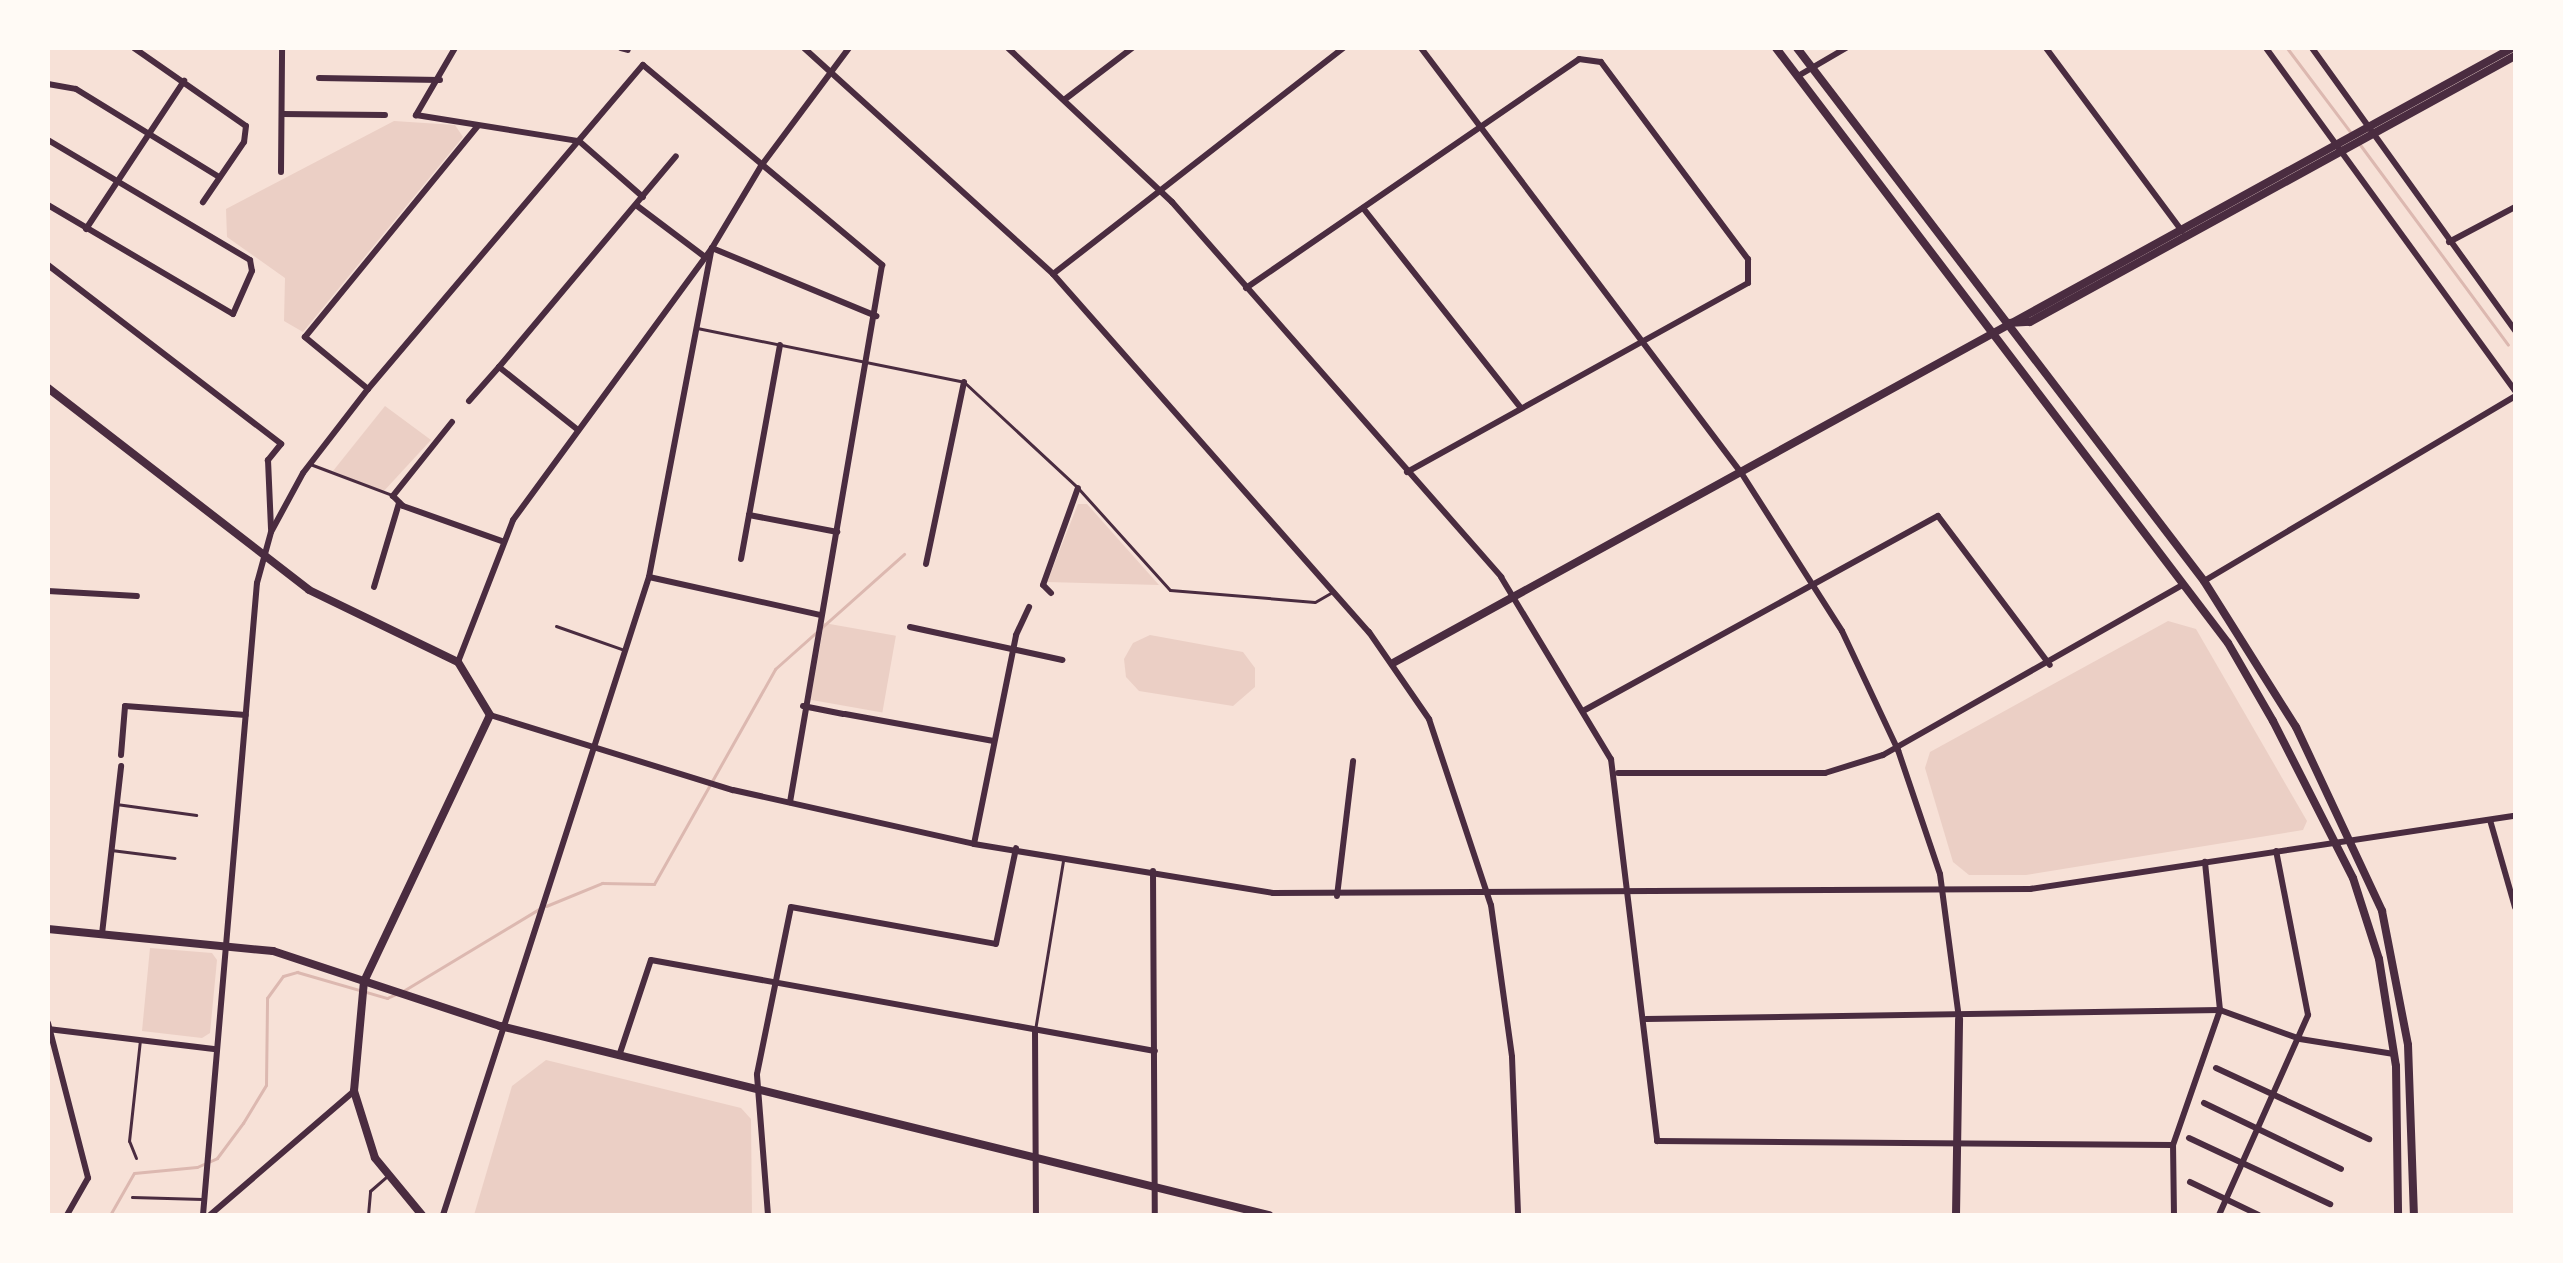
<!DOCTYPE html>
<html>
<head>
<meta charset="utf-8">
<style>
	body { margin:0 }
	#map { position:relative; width:2563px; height:1263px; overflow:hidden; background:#f7e1d7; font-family:"Work Sans",sans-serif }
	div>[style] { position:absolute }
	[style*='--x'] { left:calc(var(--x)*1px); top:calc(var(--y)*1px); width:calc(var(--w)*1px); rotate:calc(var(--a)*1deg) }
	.green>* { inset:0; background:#ebcfc5; transform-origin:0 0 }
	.stream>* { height:3px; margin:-1.5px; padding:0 1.5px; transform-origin:1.5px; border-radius:1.5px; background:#dcb8b0 }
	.service>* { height:3px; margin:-1.5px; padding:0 1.5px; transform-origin:1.5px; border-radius:1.5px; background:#4a2c40 }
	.minor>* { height:6px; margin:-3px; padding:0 3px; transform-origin:3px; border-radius:3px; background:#4a2c40 }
	.tertiary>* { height:8px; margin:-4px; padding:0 4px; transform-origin:4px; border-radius:4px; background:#4a2c40 }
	span { translate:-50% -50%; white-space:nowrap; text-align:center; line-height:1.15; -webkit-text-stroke:8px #fffaf5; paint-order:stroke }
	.frame { position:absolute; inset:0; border:50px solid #fffaf5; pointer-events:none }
</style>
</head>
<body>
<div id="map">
	<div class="green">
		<i style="clip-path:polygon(394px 121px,455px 125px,463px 137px,303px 332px,284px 321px,285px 278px,227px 237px,226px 209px)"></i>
		<i style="clip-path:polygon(385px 406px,431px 440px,383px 492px,333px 471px)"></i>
		<i style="clip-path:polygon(1078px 504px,1087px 504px,1159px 585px,1047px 582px)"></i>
		<i style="clip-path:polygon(2168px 621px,2196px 629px,2307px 821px,2303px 830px,2026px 875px,1969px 875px,1953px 862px,1925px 768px,1930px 752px)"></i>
		<i style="left:824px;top:623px;width:73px;height:78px;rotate:10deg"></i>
		<i style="clip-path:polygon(1150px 635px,1243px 652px,1255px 668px,1255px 687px,1233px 706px,1139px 691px,1126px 677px,1124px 659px,1133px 643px)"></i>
		<i style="clip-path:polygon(150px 948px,212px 953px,217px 960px,210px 1033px,202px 1038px,142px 1031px)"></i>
		<i style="clip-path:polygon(546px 1060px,741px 1108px,751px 1119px,752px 1215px,474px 1215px,512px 1086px)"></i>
	</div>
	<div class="stream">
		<i style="--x:2287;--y:48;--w:106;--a:53"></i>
		<i style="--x:2358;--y:142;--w:252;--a:53.5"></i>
		<i style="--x:546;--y:906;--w:61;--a:-22.3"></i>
		<i style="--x:602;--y:883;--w:52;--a:1.1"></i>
		<i style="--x:654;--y:884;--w:247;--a:-60.6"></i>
		<i style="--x:775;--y:669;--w:173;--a:-41.7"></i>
		<i style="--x:403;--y:991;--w:159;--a:-31.1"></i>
		<i style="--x:110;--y:1215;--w:48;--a:-60.3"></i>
		<i style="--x:134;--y:1173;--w:63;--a:-5.4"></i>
		<i style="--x:197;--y:1167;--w:22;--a:-24"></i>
		<i style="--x:217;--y:1158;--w:44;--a:-53.4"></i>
		<i style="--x:243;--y:1123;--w:44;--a:-58.8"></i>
		<i style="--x:266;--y:1085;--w:87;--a:-89.3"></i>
		<i style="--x:267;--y:998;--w:27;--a:-54"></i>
		<i style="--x:283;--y:976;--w:15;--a:-16"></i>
		<i style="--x:297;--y:972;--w:94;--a:16.1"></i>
		<i style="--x:387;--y:998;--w:10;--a:-24"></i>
	</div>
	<div class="service">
		<i style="--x:697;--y:328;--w:272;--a:11.4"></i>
		<i style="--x:964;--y:382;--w:156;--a:42.9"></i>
		<i style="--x:1078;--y:488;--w:137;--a:48"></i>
		<i style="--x:1170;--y:590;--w:145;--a:4.7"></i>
		<i style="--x:1315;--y:602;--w:22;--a:-30"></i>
		<i style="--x:310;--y:464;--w:88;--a:20.7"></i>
		<i style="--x:556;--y:626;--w:72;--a:19.4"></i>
		<i style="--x:116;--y:804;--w:81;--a:7.8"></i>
		<i style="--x:111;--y:850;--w:64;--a:7.1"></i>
		<i style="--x:1035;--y:1030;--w:172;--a:-80.6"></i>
		<i style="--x:136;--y:1158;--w:18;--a:-112"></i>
		<i style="--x:129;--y:1141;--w:102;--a:-83.8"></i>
		<i style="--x:132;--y:1197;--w:70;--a:1.6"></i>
		<i style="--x:368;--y:1215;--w:24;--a:-85"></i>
		<i style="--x:370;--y:1191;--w:23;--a:-41"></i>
	</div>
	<div class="minor">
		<i style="--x:134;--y:48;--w:136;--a:34.9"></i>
		<i style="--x:246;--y:126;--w:16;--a:97"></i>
		<i style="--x:244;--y:142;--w:73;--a:124.3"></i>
		<i style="--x:455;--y:48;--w:78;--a:120.2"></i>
		<i style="--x:416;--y:115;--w:165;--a:9.1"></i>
		<i style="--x:579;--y:141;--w:85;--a:41.2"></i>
		<i style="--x:621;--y:48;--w:7;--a:16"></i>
		<i style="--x:804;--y:48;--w:336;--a:42.2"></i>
		<i style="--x:1053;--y:274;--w:478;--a:48.6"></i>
		<i style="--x:1369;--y:632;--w:106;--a:55.4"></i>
		<i style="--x:1429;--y:719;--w:196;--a:71.6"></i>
		<i style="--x:1491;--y:905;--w:153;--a:82.1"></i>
		<i style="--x:1512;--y:1057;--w:158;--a:87.8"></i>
		<i style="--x:1008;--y:48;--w:225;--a:43.2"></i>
		<i style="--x:1172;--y:202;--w:499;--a:48.7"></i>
		<i style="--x:1501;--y:577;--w:213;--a:58.9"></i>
		<i style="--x:1611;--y:759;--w:385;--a:83.1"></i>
		<i style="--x:1657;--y:1141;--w:516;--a:0.44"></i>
		<i style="--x:1421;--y:48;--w:533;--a:53"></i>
		<i style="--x:1742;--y:474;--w:186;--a:57.5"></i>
		<i style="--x:1842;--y:631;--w:132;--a:64.8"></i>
		<i style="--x:1898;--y:750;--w:131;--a:71.3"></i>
		<i style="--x:1940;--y:874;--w:146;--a:82.5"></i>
		<i style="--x:2046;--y:48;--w:228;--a:53.4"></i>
		<i style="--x:2266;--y:48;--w:424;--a:54"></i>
		<i style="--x:2312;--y:48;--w:348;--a:54.3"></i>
		<i style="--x:1798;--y:76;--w:56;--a:-30.3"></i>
		<i style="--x:319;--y:78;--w:121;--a:0.9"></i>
		<i style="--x:48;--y:84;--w:28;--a:10"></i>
		<i style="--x:76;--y:89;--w:168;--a:31.6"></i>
		<i style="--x:1064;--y:100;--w:86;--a:-37.4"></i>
		<i style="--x:282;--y:114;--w:103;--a:0.6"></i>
		<i style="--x:48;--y:140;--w:235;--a:30.7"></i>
		<i style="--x:250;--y:260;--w:11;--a:80"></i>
		<i style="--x:252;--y:271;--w:47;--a:113.8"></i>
		<i style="--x:233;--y:314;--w:215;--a:-149.5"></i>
		<i style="--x:281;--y:172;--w:124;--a:-89.5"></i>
		<i style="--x:636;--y:205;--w:86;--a:37"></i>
		<i style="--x:1363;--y:208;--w:253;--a:51.7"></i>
		<i style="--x:86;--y:229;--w:178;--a:-56.5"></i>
		<i style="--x:2449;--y:242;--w:75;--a:-27.9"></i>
		<i style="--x:48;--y:265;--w:294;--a:37.5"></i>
		<i style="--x:281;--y:444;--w:21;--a:129"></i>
		<i style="--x:268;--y:460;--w:69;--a:87.5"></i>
		<i style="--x:1053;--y:274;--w:368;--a:-37.9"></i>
		<i style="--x:1246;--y:288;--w:404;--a:-34.5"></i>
		<i style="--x:1579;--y:59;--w:22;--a:8"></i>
		<i style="--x:1601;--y:62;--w:246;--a:53.3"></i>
		<i style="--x:1748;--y:259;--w:24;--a:90"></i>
		<i style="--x:1748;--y:283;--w:390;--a:151"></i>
		<i style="--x:780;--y:345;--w:173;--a:100.3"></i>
		<i style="--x:749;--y:515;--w:90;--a:10.9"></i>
		<i style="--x:368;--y:389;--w:82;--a:-140.5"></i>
		<i style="--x:305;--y:337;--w:273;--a:-50.7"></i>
		<i style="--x:469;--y:401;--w:45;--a:-48.6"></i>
		<i style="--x:452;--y:422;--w:95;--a:128.6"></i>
		<i style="--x:393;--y:496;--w:14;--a:45"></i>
		<i style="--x:403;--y:506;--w:105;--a:19.5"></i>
		<i style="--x:578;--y:430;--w:101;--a:-141.4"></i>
		<i style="--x:499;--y:367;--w:275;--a:-50"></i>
		<i style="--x:741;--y:559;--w:45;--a:-79.7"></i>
		<i style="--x:926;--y:564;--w:186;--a:-78.2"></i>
		<i style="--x:649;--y:577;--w:175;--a:12.5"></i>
		<i style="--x:2204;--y:581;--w:362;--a:-30.7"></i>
		<i style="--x:374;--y:587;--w:88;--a:-73.4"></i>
		<i style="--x:48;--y:591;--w:89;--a:3.2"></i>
		<i style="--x:1051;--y:593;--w:11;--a:-135"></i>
		<i style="--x:1043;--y:585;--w:103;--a:-70.2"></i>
		<i style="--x:910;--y:627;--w:156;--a:12.2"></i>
		<i style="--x:458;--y:662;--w:152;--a:-68.8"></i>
		<i style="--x:513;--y:520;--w:337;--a:-53.8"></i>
		<i style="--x:712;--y:248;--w:178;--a:22.5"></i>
		<i style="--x:803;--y:706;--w:41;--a:11.3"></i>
		<i style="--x:1583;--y:711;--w:405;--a:-28.8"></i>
		<i style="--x:1938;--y:516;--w:186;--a:53.1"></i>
		<i style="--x:845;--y:714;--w:151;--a:10.3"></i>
		<i style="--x:490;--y:715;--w:254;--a:17.2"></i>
		<i style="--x:733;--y:790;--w:247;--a:12.6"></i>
		<i style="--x:974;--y:844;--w:303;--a:9.3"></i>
		<i style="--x:1273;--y:893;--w:757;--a:-0.3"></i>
		<i style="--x:2030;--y:889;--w:490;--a:-8.6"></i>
		<i style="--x:121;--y:755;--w:49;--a:-85.3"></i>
		<i style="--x:125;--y:706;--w:121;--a:4.3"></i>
		<i style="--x:1618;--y:773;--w:207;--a:0"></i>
		<i style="--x:1825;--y:773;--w:61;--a:-17.2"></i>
		<i style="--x:1883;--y:755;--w:343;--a:-29.6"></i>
		<i style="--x:2490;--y:820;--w:91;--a:74"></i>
		<i style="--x:974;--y:844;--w:213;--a:-78.6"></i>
		<i style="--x:1016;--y:635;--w:31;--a:-65"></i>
		<i style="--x:1153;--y:871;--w:344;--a:89.7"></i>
		<i style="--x:1337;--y:896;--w:136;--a:-83.2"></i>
		<i style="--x:102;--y:934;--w:169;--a:-83.5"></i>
		<i style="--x:1646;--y:1019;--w:574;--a:-0.9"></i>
		<i style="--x:2220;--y:1010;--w:85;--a:19.9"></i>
		<i style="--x:2300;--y:1039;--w:95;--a:9.1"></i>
		<i style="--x:48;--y:1023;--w:160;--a:75.5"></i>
		<i style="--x:88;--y:1178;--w:43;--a:119.6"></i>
		<i style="--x:48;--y:1029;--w:167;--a:6.9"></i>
		<i style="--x:1035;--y:1030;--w:185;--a:89.7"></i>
		<i style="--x:619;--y:1056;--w:101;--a:-71.6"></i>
		<i style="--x:651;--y:960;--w:512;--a:10.23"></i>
		<i style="--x:2216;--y:1068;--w:169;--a:24.9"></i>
		<i style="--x:2204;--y:1103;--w:152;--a:25.7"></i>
		<i style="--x:2189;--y:1138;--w:156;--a:25.1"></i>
		<i style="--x:2190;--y:1182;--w:76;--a:25.6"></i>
		<i style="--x:203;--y:1215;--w:634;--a:-85.12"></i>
		<i style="--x:257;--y:583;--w:53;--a:-74.6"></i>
		<i style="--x:271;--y:532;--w:67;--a:-61.5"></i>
		<i style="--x:303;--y:473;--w:106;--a:-52.3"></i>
		<i style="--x:368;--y:389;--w:425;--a:-49.7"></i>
		<i style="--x:643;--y:65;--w:312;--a:39.9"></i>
		<i style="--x:882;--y:265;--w:545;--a:99.72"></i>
		<i style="--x:210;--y:1215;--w:190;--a:-40.7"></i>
		<i style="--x:443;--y:1215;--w:670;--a:-72.11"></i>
		<i style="--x:649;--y:577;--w:335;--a:-79.2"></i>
		<i style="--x:712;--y:248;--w:96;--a:-59.1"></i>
		<i style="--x:761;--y:166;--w:147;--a:-53.3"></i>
		<i style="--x:768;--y:1215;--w:141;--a:-94.5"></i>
		<i style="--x:757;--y:1074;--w:170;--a:-78.5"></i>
		<i style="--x:791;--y:907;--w:208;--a:10.2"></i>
		<i style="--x:996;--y:944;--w:98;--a:-78.2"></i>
		<i style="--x:2174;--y:1215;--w:70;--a:-90.8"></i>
		<i style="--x:2173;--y:1145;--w:143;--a:-70.8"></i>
		<i style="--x:2220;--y:1010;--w:149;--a:-95.8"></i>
		<i style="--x:2219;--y:1215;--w:219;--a:-66"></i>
		<i style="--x:2308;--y:1015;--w:167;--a:-101"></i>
	</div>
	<div class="tertiary">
		<i style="--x:1776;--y:48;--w:747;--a:52.78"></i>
		<i style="--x:2228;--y:643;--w:90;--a:60"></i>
		<i style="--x:2273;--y:721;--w:176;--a:63"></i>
		<i style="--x:2353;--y:878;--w:85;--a:72.2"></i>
		<i style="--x:2379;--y:959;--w:108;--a:81"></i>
		<i style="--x:2396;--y:1066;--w:149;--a:89.2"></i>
		<i style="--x:1797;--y:48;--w:671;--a:52.63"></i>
		<i style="--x:2204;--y:581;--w:173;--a:57.8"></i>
		<i style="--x:2296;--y:727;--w:203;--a:64.9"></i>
		<i style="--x:2382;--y:911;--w:136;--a:79"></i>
		<i style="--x:2408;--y:1045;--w:170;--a:88"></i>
		<i style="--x:2008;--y:323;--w:22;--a:-3"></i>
		<i style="--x:2030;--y:322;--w:553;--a:-28.74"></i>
		<i style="--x:48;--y:388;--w:330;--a:37.7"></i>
		<i style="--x:309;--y:590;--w:165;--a:25.8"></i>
		<i style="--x:458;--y:662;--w:62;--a:58.9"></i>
		<i style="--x:490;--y:715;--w:294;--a:115.3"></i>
		<i style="--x:364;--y:981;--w:110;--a:95.2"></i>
		<i style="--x:354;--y:1091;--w:70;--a:72.6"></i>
		<i style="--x:375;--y:1158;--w:74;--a:50.5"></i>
		<i style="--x:1393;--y:663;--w:1277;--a:-28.79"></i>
		<i style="--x:48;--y:929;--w:226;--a:5.6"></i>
		<i style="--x:273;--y:951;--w:239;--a:18.3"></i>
		<i style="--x:500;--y:1026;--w:792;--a:13.81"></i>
		<i style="--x:1956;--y:1215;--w:196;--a:-89.1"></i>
	</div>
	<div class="frame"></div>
</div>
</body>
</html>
